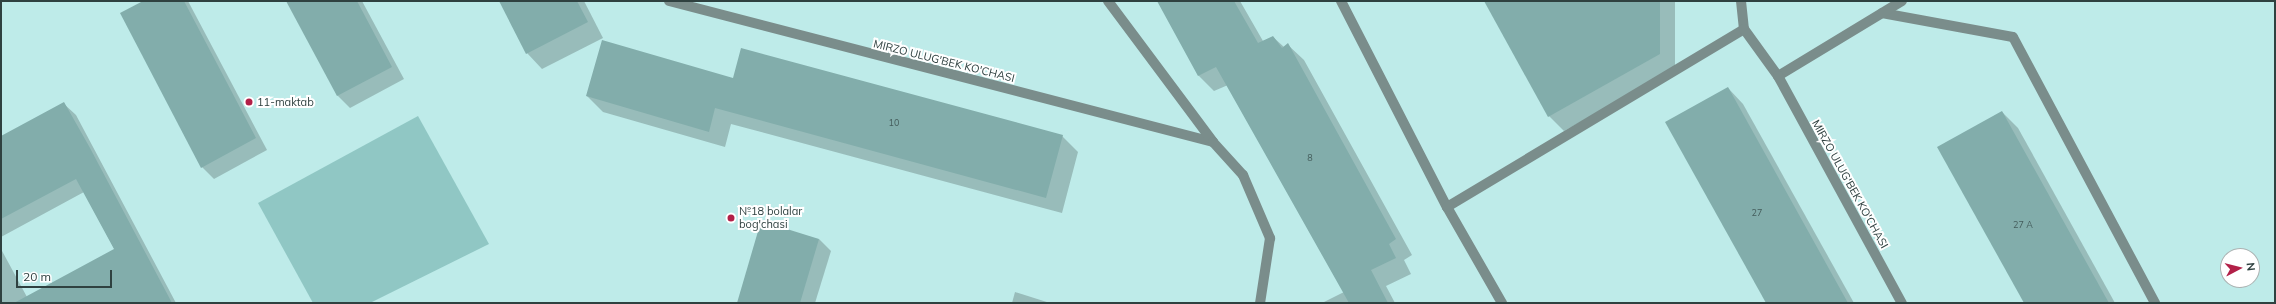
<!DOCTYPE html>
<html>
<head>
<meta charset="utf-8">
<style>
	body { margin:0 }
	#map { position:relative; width:2276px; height:304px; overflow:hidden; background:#beebe9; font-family:Mulish,sans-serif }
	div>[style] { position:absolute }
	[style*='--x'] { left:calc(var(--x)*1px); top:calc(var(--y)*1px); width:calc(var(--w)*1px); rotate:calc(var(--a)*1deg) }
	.green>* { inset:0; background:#90c7c4 }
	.shadow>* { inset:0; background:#0003 }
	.building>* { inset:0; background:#82adab }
	.minor>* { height:10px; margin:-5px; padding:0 5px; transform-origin:5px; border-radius:5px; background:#7a8d8b }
	.dots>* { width:11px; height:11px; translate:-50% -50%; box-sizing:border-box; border:2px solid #fff; border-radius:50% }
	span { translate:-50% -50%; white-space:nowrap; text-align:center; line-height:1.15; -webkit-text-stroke:4px #fff; paint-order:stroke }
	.number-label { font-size:9px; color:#445c5b }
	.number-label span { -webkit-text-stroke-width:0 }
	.street-label { font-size:11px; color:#2f4140 }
	.poi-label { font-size:11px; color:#2f4140 }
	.left { translate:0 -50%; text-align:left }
	.frame { position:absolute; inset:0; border:2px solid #2f4140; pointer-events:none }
	.north { position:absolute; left:2220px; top:248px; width:40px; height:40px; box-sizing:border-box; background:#fff; border:1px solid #acb3b3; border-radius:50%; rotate:83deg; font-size:11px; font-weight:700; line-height:16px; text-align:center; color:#2f4140 }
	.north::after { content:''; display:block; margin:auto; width:14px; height:18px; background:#b22048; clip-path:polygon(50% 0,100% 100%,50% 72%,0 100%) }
	.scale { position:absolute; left:16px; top:270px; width:96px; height:18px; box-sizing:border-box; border:2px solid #2f4140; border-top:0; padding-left:5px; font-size:12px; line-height:14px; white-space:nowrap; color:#2f4140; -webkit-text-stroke:3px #fff; paint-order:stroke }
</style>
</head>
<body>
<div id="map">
	<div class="green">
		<i style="clip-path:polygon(418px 116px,489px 244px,370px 303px,313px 303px,258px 203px)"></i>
	</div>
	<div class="shadow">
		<i style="clip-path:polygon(145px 1px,188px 1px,267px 150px,214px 179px,202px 167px)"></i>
		<i style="clip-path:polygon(287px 1px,362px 1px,404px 79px,350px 108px,338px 96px)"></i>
		<i style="clip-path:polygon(500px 1px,584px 1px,603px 38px,542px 69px,527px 53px)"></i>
		<i style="clip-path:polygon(1158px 1px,1240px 1px,1263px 41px,1273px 37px,1284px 47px,1288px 45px,1304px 60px,1412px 255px,1404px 260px,1411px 274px,1386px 286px,1395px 303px,1322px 303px,1344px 292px,1228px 85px,1214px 91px,1199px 76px)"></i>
		<i style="clip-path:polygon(1485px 1px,1675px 1px,1675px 69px,1564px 131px,1549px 116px)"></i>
		<i style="clip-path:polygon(1728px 88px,1743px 104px,1854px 303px,1768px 303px)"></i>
		<i style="clip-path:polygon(587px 96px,1062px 136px,1078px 152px,1062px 213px,731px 124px,725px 147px,603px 112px)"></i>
		<i style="clip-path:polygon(64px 104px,76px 115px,176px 303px,1px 303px,1px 249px,27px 297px,115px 250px,84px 192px,1px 237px,1px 137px)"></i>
		<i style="clip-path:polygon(2002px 112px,2018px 128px,2115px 303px,2025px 303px)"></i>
		<i style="clip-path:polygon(819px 239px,831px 251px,815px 303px,738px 303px)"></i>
		<i style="clip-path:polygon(1015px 292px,1050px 303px,1012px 303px)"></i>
	</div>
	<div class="building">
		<i style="clip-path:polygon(143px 1px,184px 1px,256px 138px,201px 168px,120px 13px)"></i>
		<i style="clip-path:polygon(286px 1px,357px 1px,392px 67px,337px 96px)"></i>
		<i style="clip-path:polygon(499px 1px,577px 1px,588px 22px,526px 54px)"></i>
		<i style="clip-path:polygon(1157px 1px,1234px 1px,1258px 43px,1273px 36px,1282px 48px,1288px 43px,1396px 239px,1389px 244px,1396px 258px,1371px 270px,1388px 303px,1349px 303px,1216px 67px,1198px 76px)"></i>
		<i style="clip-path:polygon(1484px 1px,1660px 1px,1660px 54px,1548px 117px)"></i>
		<i style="clip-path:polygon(602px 40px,733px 78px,741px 48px,1063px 135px,1046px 198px,715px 108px,709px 132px,586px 96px)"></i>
		<i style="clip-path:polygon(1728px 87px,1848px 303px,1766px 303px,1665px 122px)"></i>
		<i style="clip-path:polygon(64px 102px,90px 148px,172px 303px,14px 303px,114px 249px,76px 179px,1px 219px,1px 136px)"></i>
		<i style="clip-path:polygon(2002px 111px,2109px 303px,2024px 303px,1937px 147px)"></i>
		<i style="clip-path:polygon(761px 221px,819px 239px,800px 303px,737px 303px)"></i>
	</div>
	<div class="minor">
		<i style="--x:669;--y:1;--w:562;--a:14.53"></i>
		<i style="--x:1108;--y:1;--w:176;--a:53.3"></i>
		<i style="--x:1213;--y:142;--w:45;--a:47.7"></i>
		<i style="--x:1243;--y:175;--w:69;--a:66.8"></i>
		<i style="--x:1270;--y:238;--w:66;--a:98.7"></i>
		<i style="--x:1341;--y:1;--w:232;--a:62.8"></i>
		<i style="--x:1447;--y:207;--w:111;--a:60.2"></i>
		<i style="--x:1741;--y:1;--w:28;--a:84"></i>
		<i style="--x:1882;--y:13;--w:133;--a:10.4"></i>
		<i style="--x:2013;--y:37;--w:302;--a:61.9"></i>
		<i style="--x:1778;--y:76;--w:145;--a:-31.2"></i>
		<i style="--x:1447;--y:207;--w:346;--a:-30.9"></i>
		<i style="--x:1744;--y:29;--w:58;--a:54.1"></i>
		<i style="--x:1778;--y:76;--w:259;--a:61.4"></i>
	</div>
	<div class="dots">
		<i style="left:249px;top:102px;background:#b22048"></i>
		<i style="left:731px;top:218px;background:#b22048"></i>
	</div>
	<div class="number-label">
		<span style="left:894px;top:123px">10</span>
		<span style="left:1310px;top:158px">8</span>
		<span style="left:1757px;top:213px">27</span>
		<span style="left:2023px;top:225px">27 А</span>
	</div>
	<div class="street-label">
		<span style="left:944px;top:61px;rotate:14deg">MIRZO ULUG'BEK KO'CHASI</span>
		<span style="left:1850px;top:184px;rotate:61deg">MIRZO ULUG'BEK KO'CHASI</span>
	</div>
	<div class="poi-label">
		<span class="left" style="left:257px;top:102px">11-maktab</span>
		<span class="left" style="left:739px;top:218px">№18 bolalar<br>bog'chasi</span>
	</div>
	<div class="frame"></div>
	<div class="north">N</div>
	<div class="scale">20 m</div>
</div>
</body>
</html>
